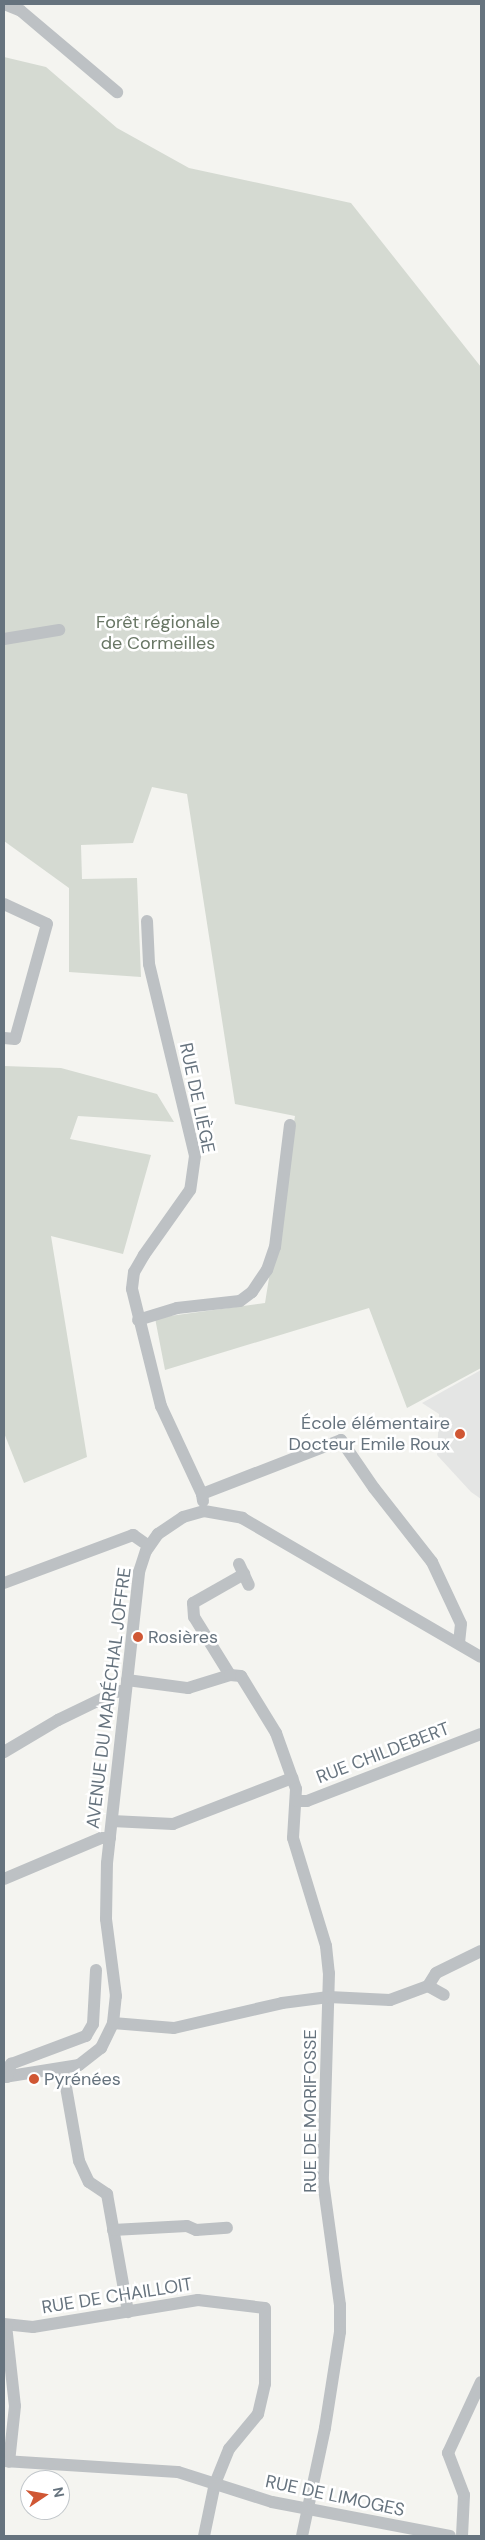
<!DOCTYPE html>
<html>
<head>
<meta charset="utf-8">
<style>
	body { margin:0 }
	#map { position:relative; width:485px; height:2540px; overflow:hidden; background:#f4f4f0; font-family:"DM Sans",sans-serif }
	div>[style] { position:absolute }
	[style*='--x'] { left:calc(var(--x)*1px); top:calc(var(--y)*1px); width:calc(var(--w)*1px); rotate:calc(var(--a)*1deg) }
	.built>* { inset:0; background:#e4e5e4 }
	.green>* { inset:0; background:#d5dad2 }
	.minor>* { height:12px; margin:-6px; padding:0 6px; transform-origin:6px; border-radius:6px; background:#bdc1c4 }
	.dots>* { width:14px; height:14px; translate:-50% -50%; box-sizing:border-box; border:2px solid #fff; border-radius:50% }
	span { translate:-50% -50%; white-space:nowrap; text-align:center; line-height:1.15; -webkit-text-stroke:5px #fff; paint-order:stroke }
	.park-label { font-size:18px; color:#687664 }
	.street-label { font-size:18px; color:#66737e }
	.poi-label { font-size:18px; color:#66737e }
	.right { translate:-100% -50%; text-align:right }
	.left { translate:0 -50%; text-align:left }
	.frame { position:absolute; inset:0; border:5px solid #66737e; pointer-events:none }
	.north { position:absolute; left:20px; top:2470px; width:50px; height:50px; box-sizing:border-box; background:#fff; border:1px solid #c2c7cb; border-radius:50%; rotate:78deg; font-size:14px; font-weight:700; line-height:20px; text-align:center; color:#66737e }
	.north::after { content:''; display:block; margin:auto; width:18px; height:22px; background:#d05734; clip-path:polygon(50% 0,100% 100%,50% 72%,0 100%) }
</style>
</head>
<body>
<div id="map">
	<div class="built">
		<i style="clip-path:polygon(481px 1370px,481px 1499px,471px 1492px,437px 1455px,439px 1414px,422px 1403px)"></i>
	</div>
	<div class="green">
		<i style="clip-path:polygon(4px 57px,46px 67px,117px 128px,189px 168px,351px 203px,481px 367px,481px 1368px,407px 1408px,369px 1308px,165px 1370px,155px 1318px,265px 1303px,295px 1116px,235px 1104px,187px 794px,152px 787px,133px 843px,81px 845px,82px 879px,137px 878px,141px 977px,69px 972px,69px 888px,4px 841px)"></i>
		<i style="clip-path:polygon(4px 1066px,61px 1068px,157px 1094px,174px 1122px,78px 1116px,70px 1139px,151px 1155px,123px 1254px,51px 1236px,87px 1457px,24px 1483px,4px 1433px)"></i>
	</div>
	<div class="minor">
		<i style="--x:4;--y:4;--w:18;--a:22"></i>
		<i style="--x:21;--y:11;--w:126;--a:40.2"></i>
		<i style="--x:4;--y:639;--w:56;--a:-9.3"></i>
		<i style="--x:4;--y:904;--w:47;--a:24.9"></i>
		<i style="--x:47;--y:924;--w:119;--a:105.5"></i>
		<i style="--x:15;--y:1039;--w:11;--a:-175"></i>
		<i style="--x:147;--y:921;--w:43;--a:87.3"></i>
		<i style="--x:149;--y:964;--w:197;--a:76.5"></i>
		<i style="--x:195;--y:1156;--w:34;--a:98"></i>
		<i style="--x:190;--y:1190;--w:80;--a:125.3"></i>
		<i style="--x:144;--y:1255;--w:20;--a:120"></i>
		<i style="--x:134;--y:1272;--w:17;--a:97"></i>
		<i style="--x:132;--y:1289;--w:121;--a:76.1"></i>
		<i style="--x:161;--y:1406;--w:97;--a:65"></i>
		<i style="--x:138;--y:1320;--w:41;--a:-17.1"></i>
		<i style="--x:177;--y:1308;--w:63;--a:-6.3"></i>
		<i style="--x:240;--y:1301;--w:15;--a:-37"></i>
		<i style="--x:252;--y:1292;--w:27;--a:-56"></i>
		<i style="--x:267;--y:1270;--w:24;--a:-71"></i>
		<i style="--x:275;--y:1247;--w:123;--a:-83"></i>
		<i style="--x:203;--y:1501;--w:7;--a:-98"></i>
		<i style="--x:202;--y:1494;--w:149;--a:-21.2"></i>
		<i style="--x:341;--y:1440;--w:58;--a:55.5"></i>
		<i style="--x:374;--y:1488;--w:94;--a:51.9"></i>
		<i style="--x:432;--y:1562;--w:68;--a:64.9"></i>
		<i style="--x:461;--y:1624;--w:19;--a:96"></i>
		<i style="--x:239;--y:1564;--w:23;--a:65"></i>
		<i style="--x:4;--y:1583;--w:138;--a:-20.4"></i>
		<i style="--x:133;--y:1535;--w:19;--a:35"></i>
		<i style="--x:230;--y:1675;--w:68;--a:-121.8"></i>
		<i style="--x:194;--y:1617;--w:14;--a:-94"></i>
		<i style="--x:193;--y:1603;--w:59;--a:-29.6"></i>
		<i style="--x:127;--y:1680;--w:62;--a:7.5"></i>
		<i style="--x:188;--y:1688;--w:44;--a:-17.2"></i>
		<i style="--x:230;--y:1675;--w:11;--a:5"></i>
		<i style="--x:241;--y:1676;--w:67;--a:58.4"></i>
		<i style="--x:276;--y:1733;--w:59;--a:70.3"></i>
		<i style="--x:296;--y:1789;--w:49;--a:93.5"></i>
		<i style="--x:293;--y:1838;--w:113;--a:73"></i>
		<i style="--x:326;--y:1946;--w:27;--a:84"></i>
		<i style="--x:329;--y:1973;--w:208;--a:91.7"></i>
		<i style="--x:323;--y:2181;--w:125;--a:82.2"></i>
		<i style="--x:340;--y:2305;--w:27;--a:90"></i>
		<i style="--x:340;--y:2332;--w:97;--a:98.9"></i>
		<i style="--x:325;--y:2428;--w:110;--a:102"></i>
		<i style="--x:4;--y:1752;--w:63;--a:-30.7"></i>
		<i style="--x:58;--y:1720;--w:64;--a:-25.8"></i>
		<i style="--x:116;--y:1692;--w:10;--a:-11"></i>
		<i style="--x:297;--y:1801;--w:10;--a:0"></i>
		<i style="--x:307;--y:1801;--w:186;--a:-21.1"></i>
		<i style="--x:112;--y:1821;--w:61;--a:2.8"></i>
		<i style="--x:173;--y:1824;--w:128;--a:-21.1"></i>
		<i style="--x:4;--y:1879;--w:105;--a:-22.9"></i>
		<i style="--x:101;--y:1838;--w:9;--a:0"></i>
		<i style="--x:428;--y:1986;--w:18;--a:29"></i>
		<i style="--x:113;--y:2023;--w:61;--a:4.7"></i>
		<i style="--x:174;--y:2028;--w:111;--a:-13"></i>
		<i style="--x:282;--y:2003;--w:47;--a:-7.3"></i>
		<i style="--x:329;--y:1997;--w:61;--a:2.8"></i>
		<i style="--x:390;--y:2000;--w:40;--a:-20.2"></i>
		<i style="--x:428;--y:1986;--w:15;--a:-58"></i>
		<i style="--x:436;--y:1973;--w:50;--a:-26.1"></i>
		<i style="--x:63;--y:2070;--w:92;--a:80"></i>
		<i style="--x:79;--y:2161;--w:23;--a:65"></i>
		<i style="--x:89;--y:2182;--w:22;--a:34"></i>
		<i style="--x:107;--y:2194;--w:120;--a:79.9"></i>
		<i style="--x:4;--y:2077;--w:76;--a:-9.1"></i>
		<i style="--x:79;--y:2065;--w:28;--a:-38"></i>
		<i style="--x:101;--y:2048;--w:28;--a:-64"></i>
		<i style="--x:113;--y:2023;--w:27;--a:-84"></i>
		<i style="--x:116;--y:1996;--w:78;--a:-97.4"></i>
		<i style="--x:106;--y:1919;--w:56;--a:-89"></i>
		<i style="--x:107;--y:1863;--w:293;--a:-83.7"></i>
		<i style="--x:139;--y:1572;--w:22;--a:-72"></i>
		<i style="--x:146;--y:1551;--w:21;--a:-55"></i>
		<i style="--x:158;--y:1534;--w:30;--a:-34"></i>
		<i style="--x:183;--y:1517;--w:22;--a:-16"></i>
		<i style="--x:204;--y:1511;--w:39;--a:10"></i>
		<i style="--x:242;--y:1518;--w:276;--a:30.2"></i>
		<i style="--x:7;--y:2077;--w:14;--a:-73"></i>
		<i style="--x:11;--y:2064;--w:80;--a:-20.5"></i>
		<i style="--x:86;--y:2036;--w:14;--a:-60"></i>
		<i style="--x:93;--y:2024;--w:54;--a:-86.8"></i>
		<i style="--x:113;--y:2230;--w:74;--a:-3.1"></i>
		<i style="--x:187;--y:2226;--w:10;--a:24"></i>
		<i style="--x:196;--y:2230;--w:31;--a:-4"></i>
		<i style="--x:4;--y:2324;--w:29;--a:6"></i>
		<i style="--x:33;--y:2327;--w:167;--a:-9.3"></i>
		<i style="--x:198;--y:2300;--w:67;--a:6.8"></i>
		<i style="--x:265;--y:2308;--w:76;--a:90"></i>
		<i style="--x:265;--y:2384;--w:31;--a:103"></i>
		<i style="--x:258;--y:2414;--w:45;--a:129.6"></i>
		<i style="--x:229;--y:2449;--w:37;--a:112"></i>
		<i style="--x:215;--y:2483;--w:54;--a:101.7"></i>
		<i style="--x:6;--y:2325;--w:81;--a:83.7"></i>
		<i style="--x:15;--y:2406;--w:56;--a:96.1"></i>
		<i style="--x:4;--y:2461;--w:174;--a:3.6"></i>
		<i style="--x:178;--y:2472;--w:99;--a:17.7"></i>
		<i style="--x:272;--y:2502;--w:181;--a:10.8"></i>
		<i style="--x:462;--y:2536;--w:41;--a:-87.2"></i>
		<i style="--x:464;--y:2495;--w:45;--a:-110.9"></i>
		<i style="--x:448;--y:2453;--w:78;--a:-65.1"></i>
	</div>
	<div class="dots">
		<i style="left:460px;top:1434px;background:#d05734"></i>
		<i style="left:138px;top:1637px;background:#d05734"></i>
		<i style="left:34px;top:2079px;background:#d05734"></i>
	</div>
	<div class="park-label">
		<span style="left:158px;top:633px">Forêt régionale<br>de Cormeilles</span>
	</div>
	<div class="street-label">
		<span style="left:197px;top:1098px;rotate:78deg">RUE DE LIÈGE</span>
		<span style="left:109px;top:1698px;rotate:-83deg">AVENUE DU MARÉCHAL JOFFRE</span>
		<span style="left:383px;top:1753px;rotate:-21deg">RUE CHILDEBERT</span>
		<span style="left:310px;top:2111px;rotate:-90deg">RUE DE MORIFOSSE</span>
		<span style="left:117px;top:2296px;rotate:-9deg">RUE DE CHAILLOIT</span>
		<span style="left:335px;top:2496px;rotate:12deg">RUE DE LIMOGES</span>
	</div>
	<div class="poi-label">
		<span class="right" style="left:450px;top:1434px">École élémentaire<br>Docteur Emile Roux</span>
		<span class="left" style="left:148px;top:1637px">Rosières</span>
		<span class="left" style="left:44px;top:2079px">Pyrénées</span>
	</div>
	<div class="frame"></div>
	<div class="north">N</div>
</div>
</body>
</html>
